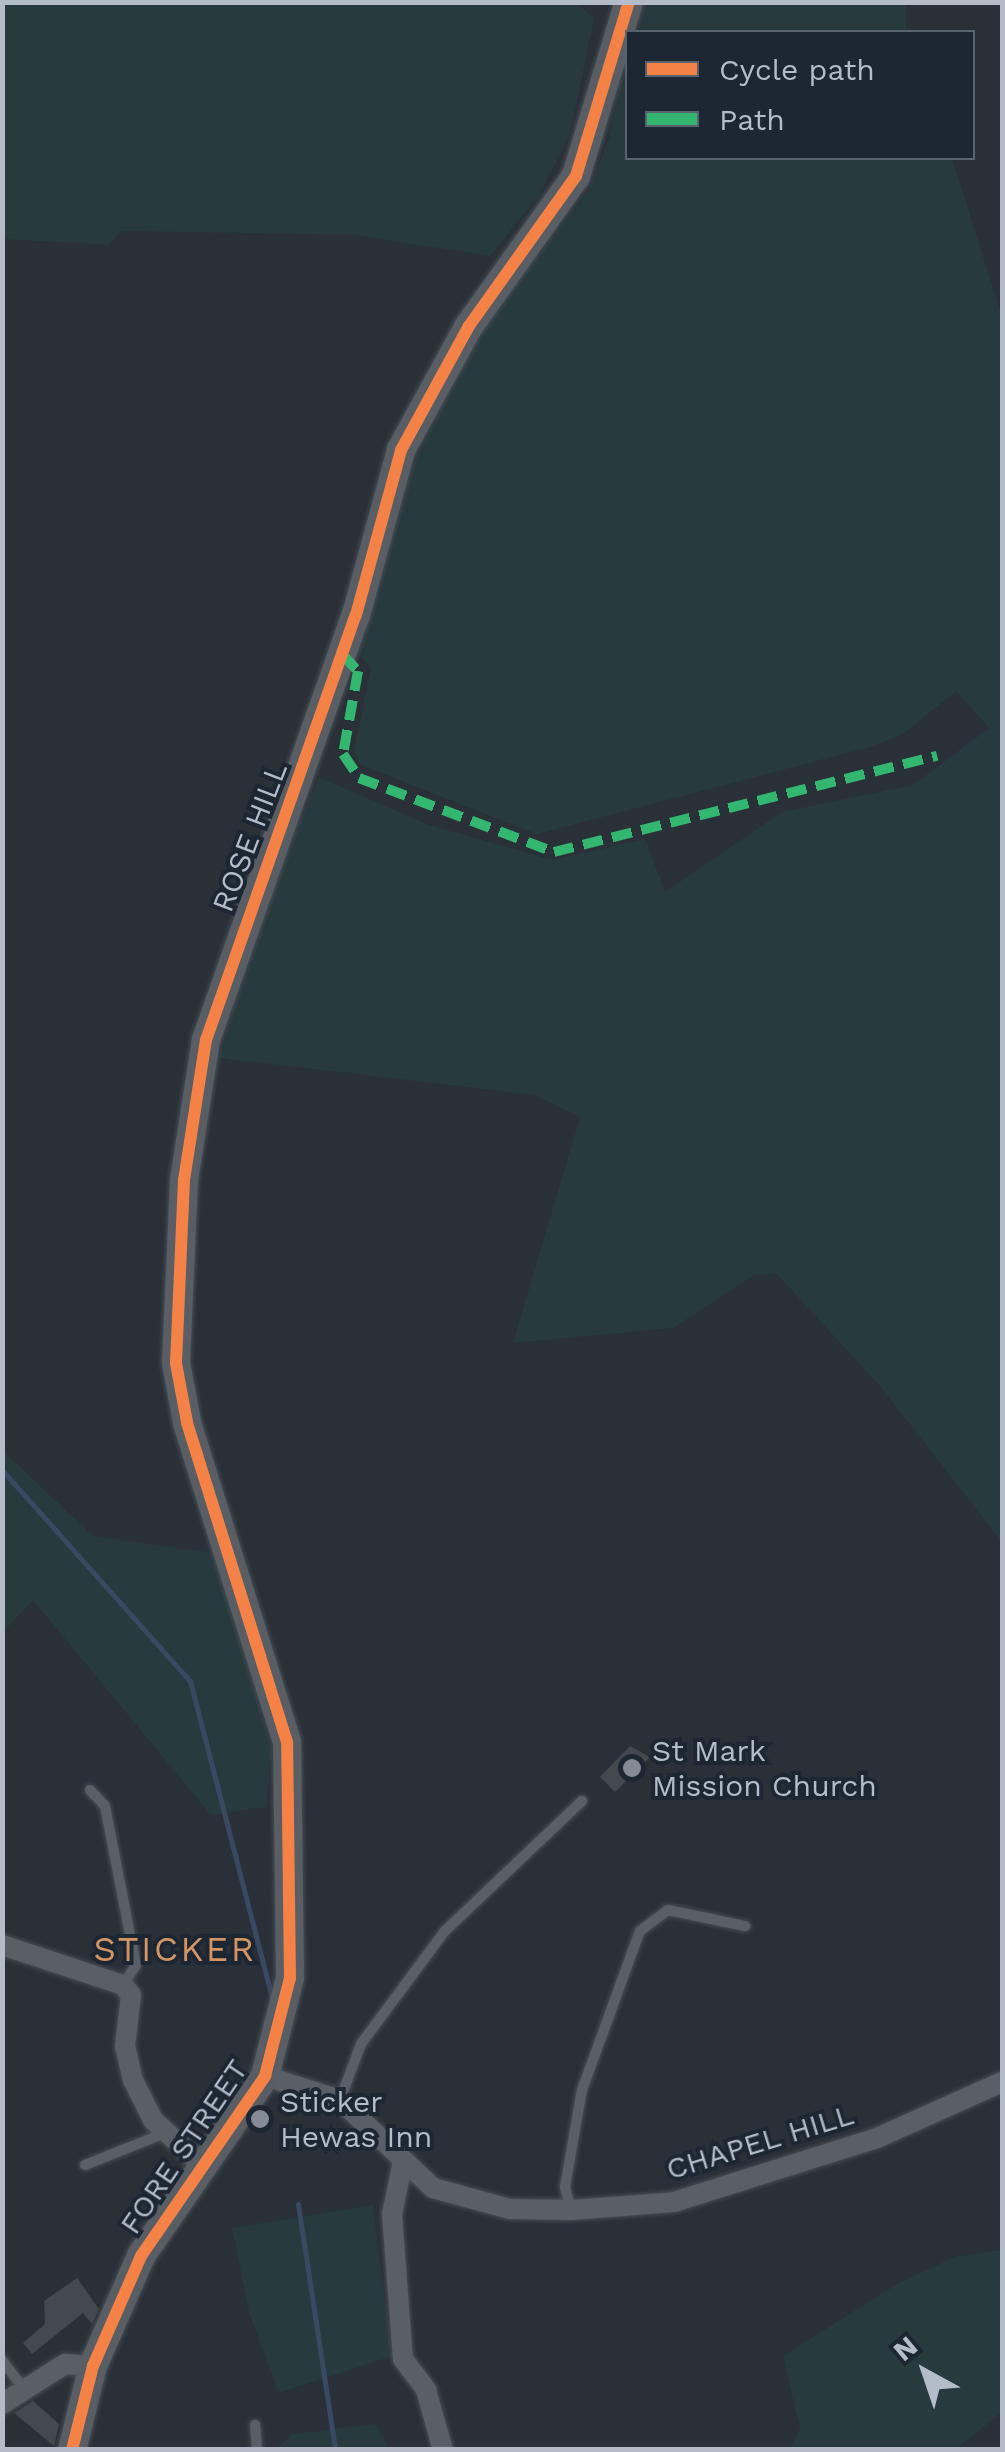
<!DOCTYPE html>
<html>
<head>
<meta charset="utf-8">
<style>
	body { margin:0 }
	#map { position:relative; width:1005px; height:2452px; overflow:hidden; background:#2a3038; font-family:"Work Sans",sans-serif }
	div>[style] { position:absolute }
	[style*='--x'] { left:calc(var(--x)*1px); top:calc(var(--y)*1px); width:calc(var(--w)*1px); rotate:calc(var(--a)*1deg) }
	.green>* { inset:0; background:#273a3e; transform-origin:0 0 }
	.stream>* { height:5px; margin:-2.5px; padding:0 2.5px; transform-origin:2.5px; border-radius:2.5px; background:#384963 }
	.building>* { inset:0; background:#444950 }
	.roads { filter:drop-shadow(0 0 2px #484c53) drop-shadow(0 0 2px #484c53) }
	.lane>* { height:10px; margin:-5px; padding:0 5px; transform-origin:5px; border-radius:5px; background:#5a5e66 }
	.street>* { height:20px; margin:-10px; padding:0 10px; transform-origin:10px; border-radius:10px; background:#5a5e66 }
	.secondary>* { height:28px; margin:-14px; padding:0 14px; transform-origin:14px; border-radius:14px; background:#595d64 }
	.quiet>* { height:10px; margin-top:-5px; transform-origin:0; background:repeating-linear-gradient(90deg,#33b770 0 20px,transparent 0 30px) }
	.cycleway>* { height:12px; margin:-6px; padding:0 6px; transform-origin:6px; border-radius:6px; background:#f48246 }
	.dots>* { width:28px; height:28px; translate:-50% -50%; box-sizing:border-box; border:5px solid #1d2633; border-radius:50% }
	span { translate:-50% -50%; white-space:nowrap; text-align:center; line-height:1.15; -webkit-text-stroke:8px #1d2633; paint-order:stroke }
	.street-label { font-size:30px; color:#b4bcc9 }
	.poi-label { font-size:30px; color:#b4bcc9 }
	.left { translate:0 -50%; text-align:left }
	.quarter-label { font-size:35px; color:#d59563; letter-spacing:2.5px }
	.frame { position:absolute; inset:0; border:5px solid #b4bcc9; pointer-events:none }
	.legend { position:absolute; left:625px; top:30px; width:350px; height:130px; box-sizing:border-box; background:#1d2633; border:2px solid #59626f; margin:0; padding:12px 18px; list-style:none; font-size:30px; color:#b4bcc9 }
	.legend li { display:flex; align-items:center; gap:20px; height:50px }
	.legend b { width:50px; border:2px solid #59626f }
	.north { position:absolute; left:875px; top:2322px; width:100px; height:100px; -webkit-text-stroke:8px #1d2633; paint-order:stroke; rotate:320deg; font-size:28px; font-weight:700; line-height:40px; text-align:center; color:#b4bcc9 }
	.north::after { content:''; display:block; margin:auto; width:35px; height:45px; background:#b4bcc9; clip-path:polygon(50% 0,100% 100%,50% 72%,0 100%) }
</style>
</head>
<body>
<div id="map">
	<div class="green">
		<i style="clip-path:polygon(576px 2px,594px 19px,570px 134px,538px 197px,490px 256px,356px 235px,121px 231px,109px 245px,3px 239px,3px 3px)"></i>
		<i style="left:639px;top:2px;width:267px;height:32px"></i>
		<i style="clip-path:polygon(627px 37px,628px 158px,952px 158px,1002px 317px,1002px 1542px,880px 1386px,776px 1273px,753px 1276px,673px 1328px,513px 1343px,580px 1117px,535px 1095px,219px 1058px,256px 925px,319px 777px,429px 825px,552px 860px,645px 839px,665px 892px,782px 812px,913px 785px,989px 728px,956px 691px,903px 734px,870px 747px,537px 834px,359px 764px,354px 751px,371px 668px,355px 649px,402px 487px,483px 325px,589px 190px,609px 139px)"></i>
		<i style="clip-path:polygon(2px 1450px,93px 1536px,219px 1554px,271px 1750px,267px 1807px,211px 1815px,33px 1600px,3px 1632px)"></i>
		<i style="clip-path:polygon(373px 2205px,392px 2356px,279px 2393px,249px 2312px,232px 2228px)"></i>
		<i style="clip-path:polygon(1002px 2250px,1002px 2412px,956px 2449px,790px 2449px,800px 2429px,783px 2356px,897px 2284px,957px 2256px)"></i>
		<i style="clip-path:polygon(376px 2424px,389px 2449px,276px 2449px,292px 2434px)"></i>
	</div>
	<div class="stream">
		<i style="--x:2;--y:1470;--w:283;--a:48.3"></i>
		<i style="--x:190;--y:1681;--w:327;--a:75.5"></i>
		<i style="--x:298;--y:2204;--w:249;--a:81.4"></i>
	</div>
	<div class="building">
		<i style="clip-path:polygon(630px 1746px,650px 1757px,615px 1792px,600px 1777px)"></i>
		<i style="clip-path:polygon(77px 2278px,99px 2309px,92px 2324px,83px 2313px,32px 2354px,23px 2343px,45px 2324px,44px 2301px)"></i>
		<i style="clip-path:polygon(33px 2401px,59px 2424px,54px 2446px,14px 2413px)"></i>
	</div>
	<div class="roads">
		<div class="lane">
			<i style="--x:90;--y:1790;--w:22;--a:47"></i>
			<i style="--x:105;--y:1806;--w:162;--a:79"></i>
			<i style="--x:136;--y:1965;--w:24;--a:123"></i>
			<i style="--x:325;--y:2108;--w:17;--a:-28"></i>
			<i style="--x:340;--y:2100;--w:60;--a:-69.4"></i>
			<i style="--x:361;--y:2044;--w:141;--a:-53.4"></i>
			<i style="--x:445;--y:1931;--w:189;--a:-43.5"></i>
			<i style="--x:85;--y:2165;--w:86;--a:-21.8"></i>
			<i style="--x:571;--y:2210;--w:24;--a:-105"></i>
			<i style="--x:565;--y:2187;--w:98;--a:-80.1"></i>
			<i style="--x:582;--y:2090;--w:169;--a:-70"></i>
			<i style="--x:640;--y:1931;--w:35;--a:-37"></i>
			<i style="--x:668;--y:1910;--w:79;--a:11.7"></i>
			<i style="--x:2;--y:2360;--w:39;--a:53"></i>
			<i style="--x:255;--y:2425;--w:25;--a:85"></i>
		</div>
		<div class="street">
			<i style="--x:2;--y:1945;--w:127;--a:18.3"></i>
			<i style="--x:123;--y:1985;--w:13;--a:51"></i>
			<i style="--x:131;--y:1995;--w:51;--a:96.7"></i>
			<i style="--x:125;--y:2046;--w:35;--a:77"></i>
			<i style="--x:133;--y:2080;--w:45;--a:63.4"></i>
			<i style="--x:153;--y:2120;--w:67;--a:42.6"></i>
			<i style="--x:265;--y:2076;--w:79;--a:17.7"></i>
			<i style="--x:340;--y:2100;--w:128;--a:43.4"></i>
			<i style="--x:433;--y:2188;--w:80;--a:15.3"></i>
			<i style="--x:510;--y:2209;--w:61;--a:0.9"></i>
			<i style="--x:571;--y:2210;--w:103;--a:-4.4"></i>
			<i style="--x:674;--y:2202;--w:213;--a:-17.5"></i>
			<i style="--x:877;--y:2138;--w:137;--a:-24.1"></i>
			<i style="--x:402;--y:2166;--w:49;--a:101.8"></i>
			<i style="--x:392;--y:2214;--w:145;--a:85.7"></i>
			<i style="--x:403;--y:2359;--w:39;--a:53"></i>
			<i style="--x:426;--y:2390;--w:62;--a:74.2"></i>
			<i style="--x:2;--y:2404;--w:75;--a:-32.4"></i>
			<i style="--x:65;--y:2364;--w:28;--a:4"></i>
		</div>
		<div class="secondary">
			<i style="--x:72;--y:2450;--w:87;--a:-76"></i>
			<i style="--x:93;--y:2366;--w:120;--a:-66.4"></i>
			<i style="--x:141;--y:2256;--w:219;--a:-55.4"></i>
			<i style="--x:265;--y:2076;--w:101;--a:-75.7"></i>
			<i style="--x:290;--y:1978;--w:236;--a:-90.7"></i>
			<i style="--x:287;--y:1742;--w:335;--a:-107.4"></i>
			<i style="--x:187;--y:1422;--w:60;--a:-100.6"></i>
			<i style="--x:176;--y:1363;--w:183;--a:-87.5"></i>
			<i style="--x:184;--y:1180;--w:142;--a:-81.1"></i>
			<i style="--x:206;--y:1040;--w:451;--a:-70.6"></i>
			<i style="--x:356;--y:615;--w:171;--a:-74.7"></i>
			<i style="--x:401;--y:450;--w:141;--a:-61.3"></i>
			<i style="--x:469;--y:326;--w:184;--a:-54.5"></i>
			<i style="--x:576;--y:176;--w:182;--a:-73.1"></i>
		</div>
	</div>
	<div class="quiet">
		<i style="--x:342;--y:654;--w:23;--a:47"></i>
		<i style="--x:358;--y:671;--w:84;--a:100.2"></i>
		<i style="--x:343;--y:754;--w:29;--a:56"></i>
		<i style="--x:359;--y:778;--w:209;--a:20.8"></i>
		<i style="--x:554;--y:852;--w:395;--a:-14.1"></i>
	</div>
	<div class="cycleway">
		<i style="--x:72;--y:2450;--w:87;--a:-76"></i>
		<i style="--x:93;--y:2366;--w:120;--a:-66.4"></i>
		<i style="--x:141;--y:2256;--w:219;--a:-55.4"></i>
		<i style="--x:265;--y:2076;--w:101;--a:-75.7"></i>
		<i style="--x:290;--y:1978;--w:236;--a:-90.7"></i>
		<i style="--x:287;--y:1742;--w:335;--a:-107.4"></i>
		<i style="--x:187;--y:1422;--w:60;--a:-100.6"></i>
		<i style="--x:176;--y:1363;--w:183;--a:-87.5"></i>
		<i style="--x:184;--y:1180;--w:142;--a:-81.1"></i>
		<i style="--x:206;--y:1040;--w:451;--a:-70.6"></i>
		<i style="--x:356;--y:615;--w:171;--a:-74.7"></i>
		<i style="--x:401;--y:450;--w:141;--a:-61.3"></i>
		<i style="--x:469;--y:326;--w:184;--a:-54.5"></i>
		<i style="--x:576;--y:176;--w:182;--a:-73.1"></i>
	</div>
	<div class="dots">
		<i style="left:632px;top:1768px;background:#848b96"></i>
		<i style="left:260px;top:2119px;background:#848b96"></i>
	</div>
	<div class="street-label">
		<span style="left:250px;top:837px;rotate:-69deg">ROSE HILL</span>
		<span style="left:760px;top:2142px;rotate:-17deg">CHAPEL HILL</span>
		<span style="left:184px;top:2147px;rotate:-56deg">FORE STREET</span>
	</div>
	<div class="poi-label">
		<span class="left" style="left:652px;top:1768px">St Mark<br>Mission Church</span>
		<span class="left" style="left:280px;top:2119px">Sticker<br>Hewas Inn</span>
	</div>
	<div class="quarter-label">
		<span style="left:175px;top:1949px">STICKER</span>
	</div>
	<div class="frame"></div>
	<ul class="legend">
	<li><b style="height:12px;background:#f48246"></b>Cycle path</li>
	<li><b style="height:12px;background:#33b770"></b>Path</li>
	</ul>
	<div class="north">N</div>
</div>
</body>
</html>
